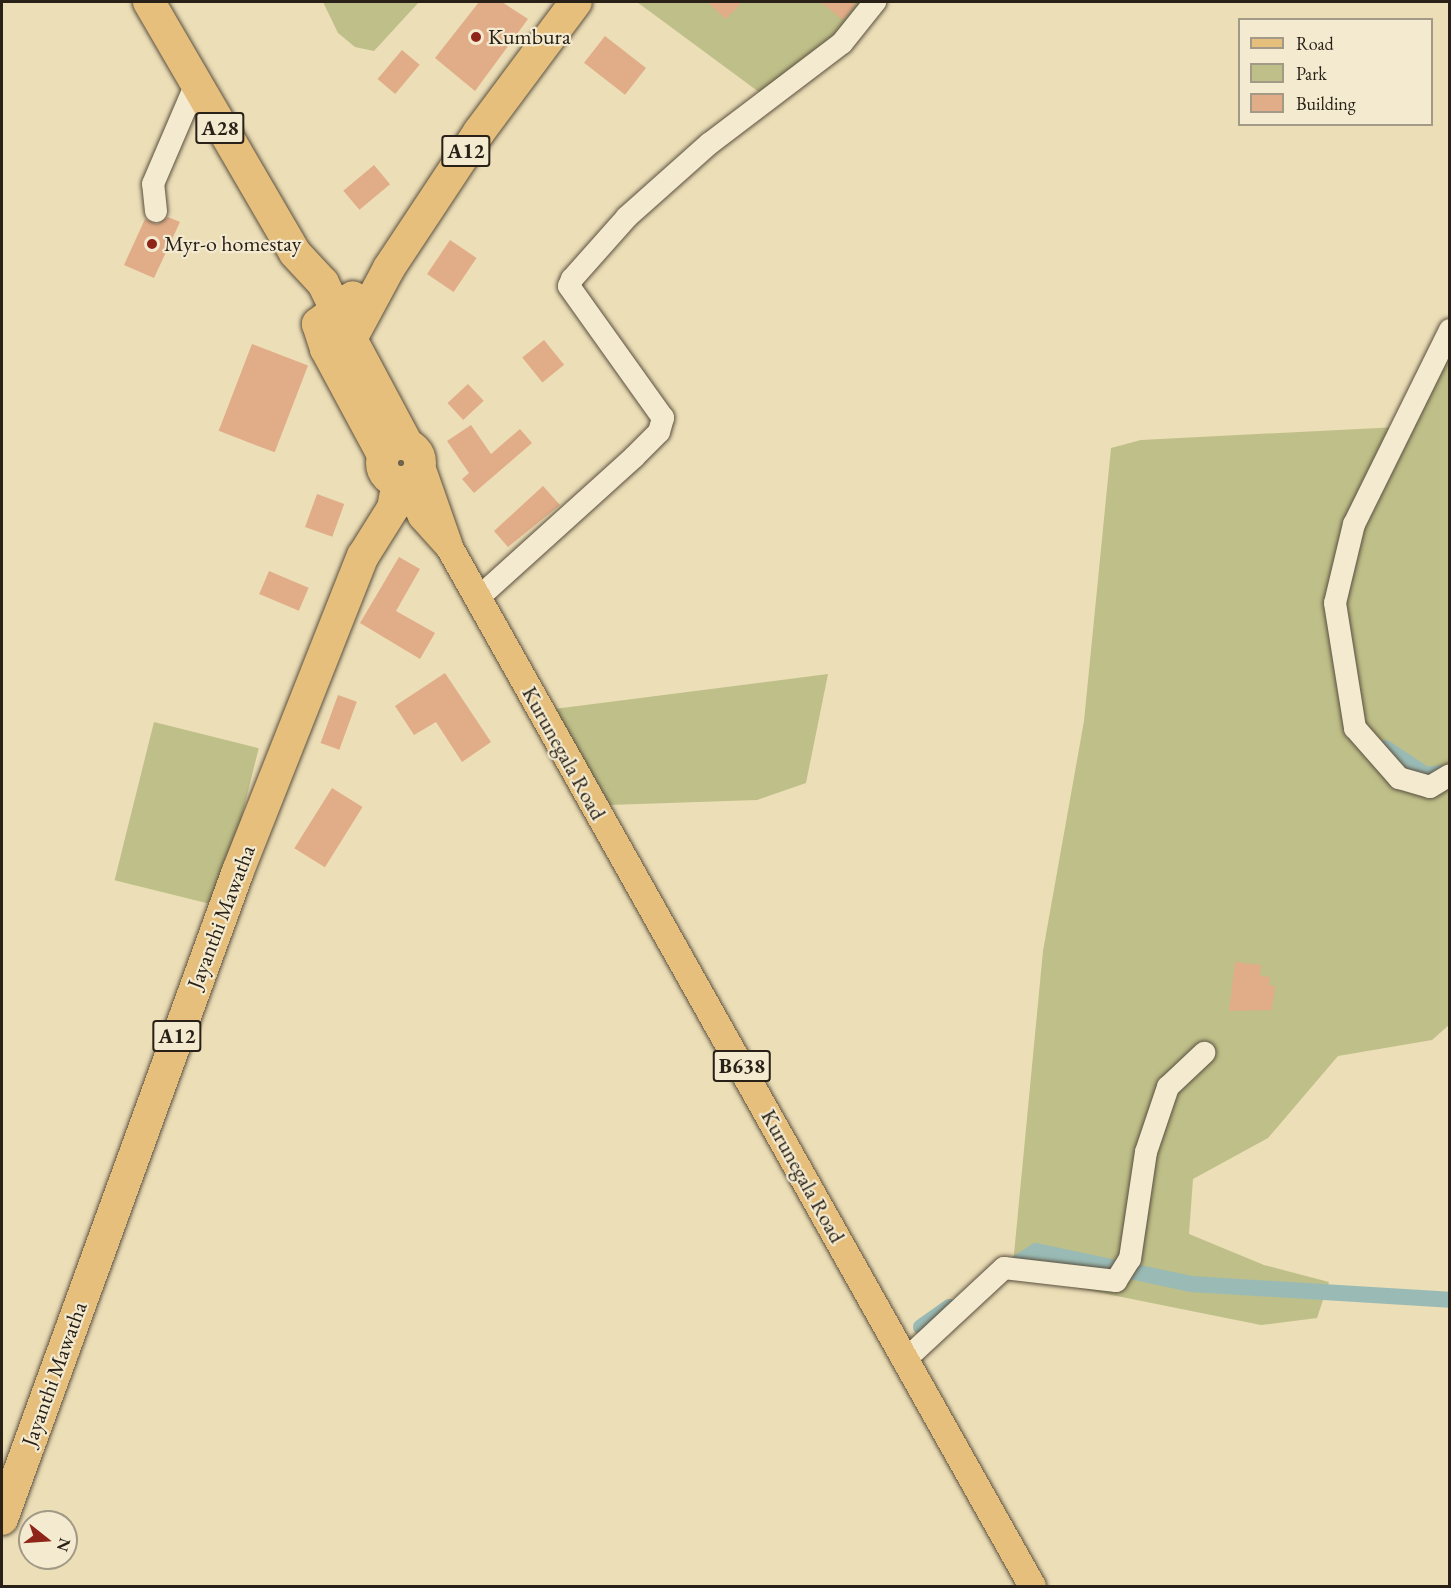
<!DOCTYPE html>
<html>
<head>
<meta charset="utf-8">
<style>
	body { margin:0 }
	#map { position:relative; width:1451px; height:1588px; overflow:hidden; background:#ecdeb7; font-family:"EB Garamond",serif }
	div>[style] { position:absolute }
	[style*='--x'] { left:calc(var(--x)*1px); top:calc(var(--y)*1px); width:calc(var(--w)*1px); rotate:calc(var(--a)*1deg) }
	.green>* { inset:0; background:#bfbf89; transform-origin:0 0 }
	.canal>* { height:16px; margin:-8px; padding:0 8px; transform-origin:8px; border-radius:8px; background:#9abbb5 }
	.building>* { inset:0; background:#e1ad88; transform-origin:0 0 }
	.roads { filter:drop-shadow(0 0 2px #5a503f) drop-shadow(0 0 2px #5a503f) }
	.minor>* { height:22px; margin:-11px; padding:0 11px; transform-origin:11px; border-radius:11px; background:#f3ead0 }
	.major>* { height:27px; margin:-13.5px; padding:0 13.5px; transform-origin:13.5px; border-radius:13.5px; background:#e6bf7c }
	.highway>* { height:32px; margin:-16px; padding:0 16px; transform-origin:16px; border-radius:16px; background:#e6bf7c }
	.highway>.ring { margin:-16px; padding:0; box-sizing:content-box; background:none; border:32px solid #e6bf7c; border-radius:50% }
	.dots>* { width:16px; height:16px; translate:-50% -50%; box-sizing:border-box; border:3px solid #f3ead0; border-radius:50% }
	span { translate:-50% -50%; white-space:nowrap; text-align:center; line-height:1.15; -webkit-text-stroke:4.5px #f3ead0; paint-order:stroke }
	.shield-label span { padding:2px 4px; background:#f3ead0; border:2px solid; border-radius:4px; -webkit-text-stroke-width:0 }
	.shield-label { font-size:21px; color:#292017; font-weight:700 }
	.poi-label { font-size:22px; color:#292017 }
	.left { translate:0 -50%; text-align:left }
	.street-label { font-size:22px; color:#292017 }
	.frame { position:absolute; inset:0; border:3px solid #292017; pointer-events:none }
	.legend { position:absolute; left:1238px; top:18px; width:195px; height:108px; box-sizing:border-box; background:#f3ead0; border:2px solid #a29986; margin:0; padding:8px 10px; list-style:none; font-size:18px; color:#292017 }
	.legend li { display:flex; align-items:center; gap:12px; height:30px }
	.legend b { width:30px; border:2px solid #a29986 }
	.north { position:absolute; left:18px; top:1510px; width:60px; height:60px; box-sizing:border-box; background:#f3ead0; border:2px solid #a29986; border-radius:50%; rotate:107deg; font-size:16px; font-weight:700; line-height:24px; text-align:center; color:#292017 }
	.north::after { content:''; display:block; margin:auto; width:21px; height:27px; background:#8f2418; clip-path:polygon(50% 0,100% 100%,50% 72%,0 100%) }
</style>
</head>
<body>
<div id="map">
	<div class="green">
		<i style="clip-path:polygon(323px 2px,419px 2px,374px 51px,355px 47px,338px 33px)"></i>
		<i style="clip-path:polygon(637px 2px,875px 2px,771px 101px)"></i>
		<i style="clip-path:polygon(1449px 330px,1449px 1025px,1432px 1040px,1338px 1056px,1268px 1138px,1193px 1179px,1189px 1234px,1264px 1265px,1329px 1282px,1317px 1318px,1261px 1325px,1012px 1275px,1043px 951px,1084px 721px,1111px 448px,1141px 440px,1398px 427px)"></i>
		<i style="clip-path:polygon(828px 674px,806px 783px,757px 800px,609px 805px,554px 709px)"></i>
		<i style="left:154px;top:722px;width:108px;height:163px;rotate:14deg"></i>
	</div>
	<div class="canal">
		<i style="--x:1385;--y:748;--w:49;--a:33.4"></i>
		<i style="--x:1426;--y:775;--w:14;--a:-8"></i>
		<i style="--x:1007;--y:1270;--w:35;--a:-33"></i>
		<i style="--x:1036;--y:1251;--w:158;--a:12"></i>
		<i style="--x:1191;--y:1284;--w:259;--a:3.5"></i>
		<i style="--x:921;--y:1327;--w:35;--a:-35"></i>
	</div>
	<div class="building">
		<i style="clip-path:polygon(479px 2px,502px 2px,528px 19px,475px 91px,435px 58px)"></i>
		<i style="clip-path:polygon(707px 2px,742px 2px,726px 19px)"></i>
		<i style="clip-path:polygon(821px 2px,851px 2px,855px 5px,843px 20px)"></i>
		<i style="left:605px;top:36px;width:52px;height:34px;rotate:38deg"></i>
		<i style="left:402px;top:50px;width:23px;height:38px;rotate:40deg"></i>
		<i style="left:374px;top:165px;width:25px;height:40px;rotate:50deg"></i>
		<i style="clip-path:polygon(168px 217px,180px 222px,154px 278px,124px 265px,145px 219px,157px 224px)"></i>
		<i style="left:450px;top:240px;width:32px;height:41px;rotate:34deg"></i>
		<i style="left:544px;top:340px;width:32px;height:28px;rotate:51deg"></i>
		<i style="left:252px;top:344px;width:60px;height:93px;rotate:21deg"></i>
		<i style="left:468px;top:384px;width:23px;height:28px;rotate:47deg"></i>
		<i style="clip-path:polygon(471px 425px,491px 454px,520px 429px,532px 443px,474px 493px,462px 479px,469px 473px,447px 441px)"></i>
		<i style="clip-path:polygon(543px 486px,560px 505px,508px 547px,494px 531px)"></i>
		<i style="left:317px;top:494px;width:29px;height:35px;rotate:20deg"></i>
		<i style="clip-path:polygon(399px 557px,420px 569px,396px 611px,435px 633px,420px 659px,360px 623px)"></i>
		<i style="left:269px;top:571px;width:43px;height:25px;rotate:23deg"></i>
		<i style="clip-path:polygon(445px 673px,491px 742px,462px 762px,436px 722px,414px 735px,395px 706px)"></i>
		<i style="left:338px;top:695px;width:20px;height:51px;rotate:20deg"></i>
		<i style="left:332px;top:788px;width:36px;height:71px;rotate:32deg"></i>
		<i style="clip-path:polygon(1235px 962px,1261px 965px,1260px 976px,1270px 977px,1269px 985px,1275px 986px,1272px 1010px,1229px 1011px)"></i>
	</div>
	<div class="roads">
		<div class="minor">
			<i style="--x:156;--y:211;--w:27;--a:-96"></i>
			<i style="--x:153;--y:184;--w:107;--a:-66.8"></i>
			<i style="--x:1450;--y:330;--w:216;--a:116.3"></i>
			<i style="--x:1354;--y:524;--w:81;--a:103.5"></i>
			<i style="--x:1335;--y:603;--w:127;--a:80.9"></i>
			<i style="--x:1355;--y:728;--w:67;--a:48.7"></i>
			<i style="--x:1399;--y:778;--w:32;--a:16"></i>
			<i style="--x:1430;--y:787;--w:23;--a:-31"></i>
			<i style="--x:477;--y:599;--w:212;--a:-42.1"></i>
			<i style="--x:634;--y:457;--w:35;--a:-45"></i>
			<i style="--x:659;--y:432;--w:15;--a:-74"></i>
			<i style="--x:663;--y:418;--w:162;--a:-125.5"></i>
			<i style="--x:569;--y:286;--w:8;--a:-67"></i>
			<i style="--x:572;--y:279;--w:83;--a:-48.4"></i>
			<i style="--x:627;--y:217;--w:110;--a:-41.7"></i>
			<i style="--x:709;--y:144;--w:167;--a:-37.2"></i>
			<i style="--x:842;--y:43;--w:53;--a:-51.2"></i>
			<i style="--x:905;--y:1360;--w:135;--a:-42.9"></i>
			<i style="--x:1004;--y:1268;--w:113;--a:6.6"></i>
			<i style="--x:1116;--y:1281;--w:26;--a:-58"></i>
			<i style="--x:1130;--y:1259;--w:108;--a:-81.5"></i>
			<i style="--x:1146;--y:1152;--w:69;--a:-71.3"></i>
			<i style="--x:1168;--y:1087;--w:50;--a:-43.4"></i>
		</div>
		<div class="major">
			<i style="--x:420;--y:463;--w:85;--a:70.7"></i>
			<i style="--x:404;--y:482;--w:38;--a:63"></i>
			<i style="--x:421;--y:516;--w:42;--a:47.9"></i>
			<i style="--x:449;--y:547;--w:1191;--a:60.7"></i>
		</div>
		<div class="highway">
			<i style="--x:149;--y:2;--w:290;--a:59.8"></i>
			<i style="--x:295;--y:253;--w:41;--a:47"></i>
			<i style="--x:323;--y:283;--w:30;--a:64"></i>
			<i style="--x:336;--y:310;--w:21;--a:-37"></i>
			<i style="--x:354;--y:328;--w:25;--a:-135"></i>
			<i style="--x:336;--y:310;--w:23;--a:142"></i>
			<i style="--x:318;--y:324;--w:26;--a:72"></i>
			<i style="--x:326;--y:349;--w:27;--a:-22"></i>
			<i style="--x:351;--y:339;--w:81;--a:-61.8"></i>
			<i style="--x:389;--y:268;--w:163;--a:-56.5"></i>
			<i style="--x:479;--y:132;--w:162;--a:-53.3"></i>
			<i style="--x:351;--y:339;--w:119;--a:61.9"></i>
			<i style="--x:326;--y:349;--w:120;--a:61.7"></i>
			<i class="ring" style="left:382px;top:444px;width:6px;height:6px"></i>
			<i style="--x:2;--y:1519;--w:690;--a:-69.99"></i>
			<i style="--x:238;--y:871;--w:339;--a:-68.4"></i>
			<i style="--x:363;--y:556;--w:57;--a:-58"></i>
			<i style="--x:393;--y:508;--w:26;--a:-79"></i>
		</div>
	</div>
	<div class="dots">
		<i style="left:476px;top:37px;background:#8f2418"></i>
		<i style="left:152px;top:244px;background:#8f2418"></i>
	</div>
	<div class="shield-label">
		<span style="left:220px;top:128px">A28</span>
		<span style="left:466px;top:151px">A12</span>
		<span style="left:177px;top:1036px">A12</span>
		<span style="left:742px;top:1066px">B638</span>
	</div>
	<div class="poi-label">
		<span class="left" style="left:488px;top:37px">Kumbura</span>
		<span class="left" style="left:164px;top:244px">Myr-o homestay</span>
	</div>
	<div class="street-label">
		<span style="left:564px;top:753px;rotate:61deg">Kurunegala Road</span>
		<span style="left:221px;top:917px;rotate:-69deg">Jayanthi Mawatha</span>
		<span style="left:803px;top:1176px;rotate:61deg">Kurunegala Road</span>
		<span style="left:54px;top:1374px;rotate:-70deg">Jayanthi Mawatha</span>
	</div>
	<div class="frame"></div>
	<ul class="legend">
	<li><b style="height:8px;background:#e6bf7c"></b>Road</li>
	<li><b style="height:16px;background:#bfbf89"></b>Park</li>
	<li><b style="height:16px;background:#e1ad88"></b>Building</li>
	</ul>
	<div class="north">N</div>
</div>
</body>
</html>
